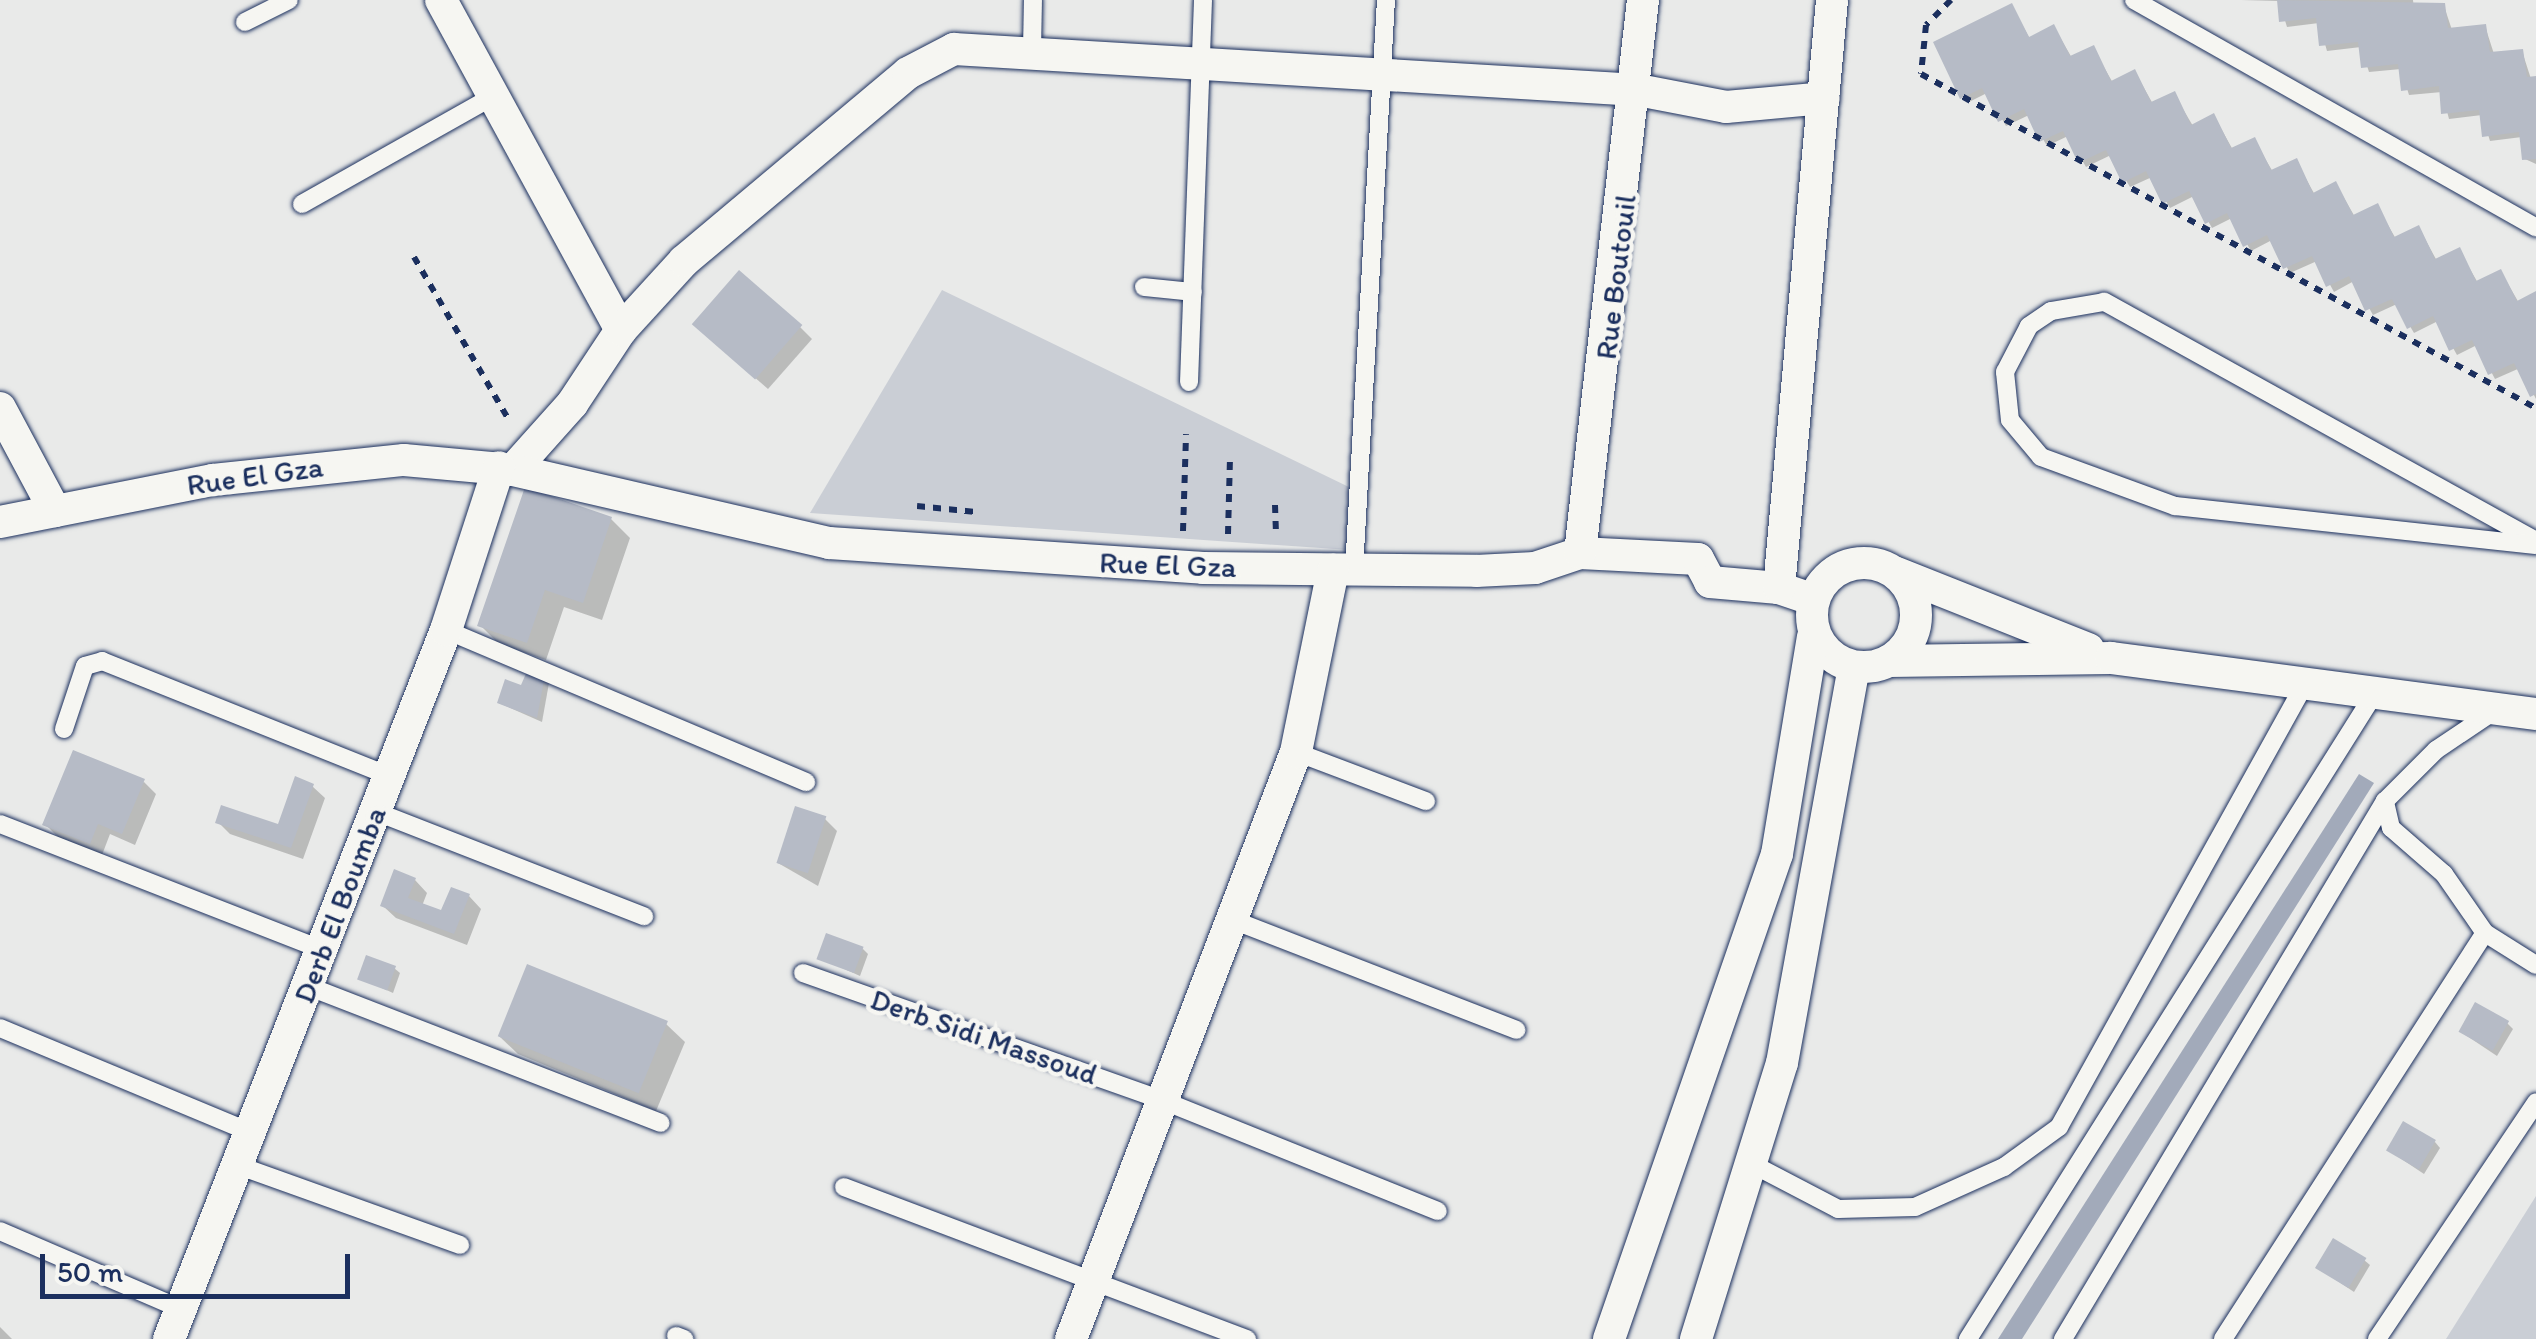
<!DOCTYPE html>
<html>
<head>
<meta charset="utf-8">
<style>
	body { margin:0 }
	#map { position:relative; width:2536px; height:1339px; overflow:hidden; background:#e9eae9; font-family:Itim,sans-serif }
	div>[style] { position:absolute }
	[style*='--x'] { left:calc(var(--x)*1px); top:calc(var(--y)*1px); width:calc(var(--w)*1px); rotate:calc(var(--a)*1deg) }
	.green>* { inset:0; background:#caced5 }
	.water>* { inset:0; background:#a2aaba }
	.shadow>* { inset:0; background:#0003 }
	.building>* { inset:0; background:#b6bbc6; transform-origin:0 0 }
	.path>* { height:6px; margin-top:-3px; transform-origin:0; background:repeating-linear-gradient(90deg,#1b2f5e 0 8px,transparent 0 16px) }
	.roads { filter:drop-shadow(0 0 2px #1b2f5e) drop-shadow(0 0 2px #1b2f5e) }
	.lane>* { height:18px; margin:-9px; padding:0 9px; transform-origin:9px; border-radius:9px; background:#f6f6f2 }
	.street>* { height:32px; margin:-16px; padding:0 16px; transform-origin:16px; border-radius:16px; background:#f6f6f2 }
	.street>.ring { margin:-16px; padding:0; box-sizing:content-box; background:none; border:32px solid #f6f6f2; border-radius:50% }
	span { translate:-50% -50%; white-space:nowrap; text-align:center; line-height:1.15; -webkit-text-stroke:9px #f6f6f2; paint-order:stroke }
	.street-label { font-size:30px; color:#1b2f5e }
	.scale { position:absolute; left:40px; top:1254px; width:310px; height:45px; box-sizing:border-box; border:5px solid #1b2f5e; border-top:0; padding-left:12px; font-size:30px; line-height:35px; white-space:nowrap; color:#1b2f5e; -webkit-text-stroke:8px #f6f6f2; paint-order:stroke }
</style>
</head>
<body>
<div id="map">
	<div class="green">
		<i style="clip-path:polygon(942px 290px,1353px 489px,1350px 550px,810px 513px)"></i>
		<i style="clip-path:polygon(2536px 1196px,2536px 1339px,2446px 1339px)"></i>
	</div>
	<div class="water">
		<i style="clip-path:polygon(2359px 774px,2374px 783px,2022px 1339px,1998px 1339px)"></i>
	</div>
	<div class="shadow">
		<i style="clip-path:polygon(2241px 0,2413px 0,2414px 9px,2444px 6px,2452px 30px,2485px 26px,2494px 54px,2522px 51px,2531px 79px,2536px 79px,2536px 164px,2525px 159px,2522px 137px,2490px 141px,2482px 115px,2449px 119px,2442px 92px,2409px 95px,2401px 69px,2369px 72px,2361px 47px,2327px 51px,2319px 23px,2287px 27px,2279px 1px)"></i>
		<i style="clip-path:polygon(2012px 6px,2030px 39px,2054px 27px,2072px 58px,2093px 48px,2113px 83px,2135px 72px,2153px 104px,2174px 94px,2193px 126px,2214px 116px,2233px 150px,2254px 140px,2273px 172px,2296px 161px,2315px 195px,2336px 184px,2355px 217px,2377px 206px,2396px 239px,2419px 228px,2437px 261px,2459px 250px,2478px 283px,2501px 272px,2519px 303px,2536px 294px,2536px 399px,2520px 368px,2495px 379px,2477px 345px,2457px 355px,2438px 321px,2414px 333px,2397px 304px,2373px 315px,2354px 281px,2334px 292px,2317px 261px,2290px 273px,2272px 240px,2251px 251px,2232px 218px,2212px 228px,2194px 196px,2170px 208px,2152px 177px,2130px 187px,2111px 155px,2086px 167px,2068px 136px,2047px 146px,2029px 115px,2006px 126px,1987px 93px,1967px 103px,1962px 97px)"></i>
		<i style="clip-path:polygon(800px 327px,812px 339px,768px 389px,708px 337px)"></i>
		<i style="clip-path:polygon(611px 519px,630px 538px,602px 620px,564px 607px,546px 660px,499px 644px,480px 625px)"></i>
		<i style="clip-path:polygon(543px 677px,549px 683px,542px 722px,499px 703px)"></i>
		<i style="clip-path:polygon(144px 782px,156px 794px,135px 845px,110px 834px,102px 855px,58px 837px,45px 824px)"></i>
		<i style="clip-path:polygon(312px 786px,325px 798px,303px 859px,230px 834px,218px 822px,280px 827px)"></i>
		<i style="clip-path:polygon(825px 819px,837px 831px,818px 886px,778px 863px)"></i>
		<i style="clip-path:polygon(415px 880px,427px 893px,422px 906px,443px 913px,469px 896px,481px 909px,467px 945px,396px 918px,383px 906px)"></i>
		<i style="clip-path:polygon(863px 949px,868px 954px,860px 976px,820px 958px)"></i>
		<i style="clip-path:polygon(394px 968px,400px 973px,393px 993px,360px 978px)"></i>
		<i style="clip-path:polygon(2507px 1023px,2513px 1029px,2497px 1056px,2461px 1032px)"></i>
		<i style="clip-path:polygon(666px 1024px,685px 1042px,656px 1111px,518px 1054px,499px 1036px)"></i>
		<i style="clip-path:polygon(2435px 1142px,2440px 1148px,2424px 1174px,2388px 1150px)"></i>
		<i style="clip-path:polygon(2364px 1260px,2370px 1265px,2354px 1292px,2318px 1268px)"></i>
		<i style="clip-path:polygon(0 1327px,12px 1339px,0 1339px)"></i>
	</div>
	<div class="building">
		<i style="clip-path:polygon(2277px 0,2445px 3px,2448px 28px,2486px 24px,2490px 52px,2523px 49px,2527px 77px,2536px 76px,2536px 159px,2522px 160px,2519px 132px,2482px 137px,2479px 110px,2441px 114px,2439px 86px,2401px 91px,2398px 64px,2361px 68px,2358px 42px,2319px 46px,2316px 18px,2279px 22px)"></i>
		<i style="clip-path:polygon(2012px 3px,2029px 37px,2054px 24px,2070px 56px,2094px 45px,2111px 81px,2135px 69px,2151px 102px,2175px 91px,2191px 125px,2214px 113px,2231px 148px,2255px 137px,2271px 170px,2297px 158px,2313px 193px,2336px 181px,2353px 215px,2378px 203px,2394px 237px,2419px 225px,2435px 259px,2460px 247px,2476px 281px,2501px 269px,2517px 301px,2536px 291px,2536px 394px,2530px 397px,2514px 363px,2488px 375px,2472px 340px,2449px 351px,2433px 316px,2407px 329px,2392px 299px,2365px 311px,2349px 276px,2326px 287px,2312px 256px,2283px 269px,2267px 235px,2243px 247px,2227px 213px,2205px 224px,2189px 191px,2162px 204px,2146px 171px,2122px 183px,2106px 150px,2078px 163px,2063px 131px,2039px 142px,2024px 109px,1998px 122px,1982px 88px,1960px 99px,1933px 42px)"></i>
		<i style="left:739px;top:270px;width:84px;height:72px;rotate:41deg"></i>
		<i style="clip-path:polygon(525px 487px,612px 517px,583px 603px,545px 590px,527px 643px,477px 626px)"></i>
		<i style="clip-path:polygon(528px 669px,545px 675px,537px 718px,497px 703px,505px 679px,521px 685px)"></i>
		<i style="clip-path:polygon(73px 750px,145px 779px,122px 834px,98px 824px,90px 844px,42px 825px)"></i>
		<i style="clip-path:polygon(295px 776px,314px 784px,291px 848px,215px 823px,221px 805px,278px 824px)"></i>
		<i style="left:795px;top:806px;width:33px;height:60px;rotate:18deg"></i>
		<i style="clip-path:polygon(394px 869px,416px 878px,408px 898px,441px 910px,451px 887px,470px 894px,454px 934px,380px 906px)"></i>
		<i style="left:826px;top:933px;width:40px;height:28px;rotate:20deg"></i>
		<i style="left:366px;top:955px;width:32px;height:26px;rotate:20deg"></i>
		<i style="left:527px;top:964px;width:152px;height:78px;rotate:22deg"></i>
		<i style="left:2475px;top:1002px;width:39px;height:34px;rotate:29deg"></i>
		<i style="left:2403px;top:1121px;width:38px;height:34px;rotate:30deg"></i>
		<i style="left:2333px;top:1238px;width:39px;height:35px;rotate:31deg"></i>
	</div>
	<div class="path">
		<i style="--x:1951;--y:0;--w:35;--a:135"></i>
		<i style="--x:1926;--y:25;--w:49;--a:95.8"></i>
		<i style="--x:1921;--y:74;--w:700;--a:28.51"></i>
		<i style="--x:414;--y:257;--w:189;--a:59.8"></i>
		<i style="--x:1275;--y:505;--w:27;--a:88"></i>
		<i style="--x:917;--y:506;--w:59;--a:5.8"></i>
		<i style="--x:1183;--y:531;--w:97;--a:-88.2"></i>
		<i style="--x:1228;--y:534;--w:77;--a:-88.5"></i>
	</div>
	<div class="roads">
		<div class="lane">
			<i style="--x:2134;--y:0;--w:462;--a:29.5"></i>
			<i style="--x:245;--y:22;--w:49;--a:-26.6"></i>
			<i style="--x:1032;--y:50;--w:50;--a:-88.9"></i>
			<i style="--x:302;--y:204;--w:224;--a:-29.4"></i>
			<i style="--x:1144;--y:287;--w:49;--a:5.8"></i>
			<i style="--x:1189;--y:382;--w:382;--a:-87.9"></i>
			<i style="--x:2536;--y:541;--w:494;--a:-151"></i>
			<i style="--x:2104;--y:302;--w:54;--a:170.4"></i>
			<i style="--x:2051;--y:311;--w:27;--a:146"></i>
			<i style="--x:2029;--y:326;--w:52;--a:117.6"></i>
			<i style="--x:2005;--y:372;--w:48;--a:84.1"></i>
			<i style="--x:2010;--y:420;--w:48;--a:50"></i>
			<i style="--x:2041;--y:457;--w:143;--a:20.1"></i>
			<i style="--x:2175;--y:506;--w:363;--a:6.2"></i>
			<i style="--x:1354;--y:570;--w:571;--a:-86.79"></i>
			<i style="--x:446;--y:630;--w:391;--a:22.9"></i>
			<i style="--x:64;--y:729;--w:66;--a:-71.6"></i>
			<i style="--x:85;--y:666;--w:18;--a:-16"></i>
			<i style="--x:102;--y:661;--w:309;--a:21.8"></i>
			<i style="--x:1296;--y:752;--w:139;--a:20.7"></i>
			<i style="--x:374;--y:811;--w:290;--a:21.3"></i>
			<i style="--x:0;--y:824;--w:347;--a:21.3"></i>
			<i style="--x:1233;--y:920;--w:304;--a:21.2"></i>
			<i style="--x:2485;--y:933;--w:60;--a:32.1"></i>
			<i style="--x:803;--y:973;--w:383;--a:19.5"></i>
			<i style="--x:1164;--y:1101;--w:295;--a:21.9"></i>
			<i style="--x:310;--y:987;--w:376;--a:21.2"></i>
			<i style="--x:0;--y:1028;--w:271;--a:22.6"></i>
			<i style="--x:237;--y:1165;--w:237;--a:19.7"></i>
			<i style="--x:1754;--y:1165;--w:95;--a:27.6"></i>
			<i style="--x:1838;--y:1209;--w:77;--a:-1.5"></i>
			<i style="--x:1915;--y:1207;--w:98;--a:-24.2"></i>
			<i style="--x:2004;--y:1167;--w:68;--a:-36"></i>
			<i style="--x:2059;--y:1127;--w:509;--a:-60.97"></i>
			<i style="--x:844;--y:1187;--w:431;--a:20.7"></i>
			<i style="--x:0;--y:1231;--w:195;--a:23.3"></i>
			<i style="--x:676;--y:1336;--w:9;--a:21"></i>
			<i style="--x:1968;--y:1339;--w:766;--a:-57.8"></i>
			<i style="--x:2063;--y:1339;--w:627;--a:-59.1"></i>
			<i style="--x:2223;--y:1339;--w:483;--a:-57.2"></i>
			<i style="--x:2485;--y:933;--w:72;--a:-124.8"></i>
			<i style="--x:2444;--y:874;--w:70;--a:-139"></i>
			<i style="--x:2391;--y:828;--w:28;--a:-103"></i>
			<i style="--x:2385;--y:801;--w:72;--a:-45"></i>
			<i style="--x:2436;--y:750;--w:73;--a:-33.9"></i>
			<i style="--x:2377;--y:1339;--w:285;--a:-56.1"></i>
		</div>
		<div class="street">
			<i style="--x:441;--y:0;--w:376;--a:61.4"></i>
			<i style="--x:0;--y:408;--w:117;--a:61.9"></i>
			<i style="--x:513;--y:470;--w:89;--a:-48.2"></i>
			<i style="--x:572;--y:404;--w:89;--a:-56.5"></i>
			<i style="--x:621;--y:330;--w:93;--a:-47.6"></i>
			<i style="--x:684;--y:261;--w:292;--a:-40"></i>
			<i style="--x:908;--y:73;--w:52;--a:-27.6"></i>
			<i style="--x:954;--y:49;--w:685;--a:3.43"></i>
			<i style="--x:1638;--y:90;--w:90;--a:10.9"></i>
			<i style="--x:1726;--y:107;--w:98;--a:-5.2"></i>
			<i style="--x:0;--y:522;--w:217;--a:-11.2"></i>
			<i style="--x:213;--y:480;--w:192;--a:-6"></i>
			<i style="--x:404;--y:460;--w:109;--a:5.2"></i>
			<i style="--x:513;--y:470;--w:324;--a:13"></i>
			<i style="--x:829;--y:543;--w:375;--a:3.8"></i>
			<i style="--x:1203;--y:568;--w:273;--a:0.6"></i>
			<i style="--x:1476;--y:571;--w:59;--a:-2.9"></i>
			<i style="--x:1535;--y:568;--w:47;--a:-18.4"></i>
			<i style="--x:1580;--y:553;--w:118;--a:2.9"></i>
			<i style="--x:1698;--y:559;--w:26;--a:62"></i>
			<i style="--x:1710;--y:582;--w:69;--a:5"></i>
			<i style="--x:1779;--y:588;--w:36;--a:19"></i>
			<i style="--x:1580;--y:553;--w:557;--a:-83.5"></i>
			<i class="ring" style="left:1812px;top:563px;width:72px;height:72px"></i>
			<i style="--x:1897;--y:573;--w:206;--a:21.7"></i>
			<i style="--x:1779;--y:588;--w:590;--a:-84.85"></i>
			<i style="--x:1889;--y:661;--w:222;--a:-0.8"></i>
			<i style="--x:2111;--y:658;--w:429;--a:7.5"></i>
			<i style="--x:169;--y:1339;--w:761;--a:-68.66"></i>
			<i style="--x:446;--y:630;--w:171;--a:-72"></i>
			<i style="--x:1071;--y:1339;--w:629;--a:-69.03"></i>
			<i style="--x:1296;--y:752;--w:186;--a:-78.5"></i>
			<i style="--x:1609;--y:1339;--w:513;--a:-70.89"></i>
			<i style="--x:1777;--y:854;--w:220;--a:-80.6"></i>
			<i style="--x:1696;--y:1339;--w:289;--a:-72.7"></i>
			<i style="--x:1782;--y:1063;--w:402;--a:-79.7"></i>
		</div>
	</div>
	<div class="street-label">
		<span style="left:1616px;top:277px;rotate:-83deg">Rue Boutouil</span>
		<span style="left:255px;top:476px;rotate:-8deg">Rue El Gza</span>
		<span style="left:1168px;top:565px;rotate:2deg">Rue El Gza</span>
		<span style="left:340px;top:905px;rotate:-69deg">Derb El Boumba</span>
		<span style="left:984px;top:1037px;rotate:19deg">Derb Sidi Massoud</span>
	</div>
	<div class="scale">50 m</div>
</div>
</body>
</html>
